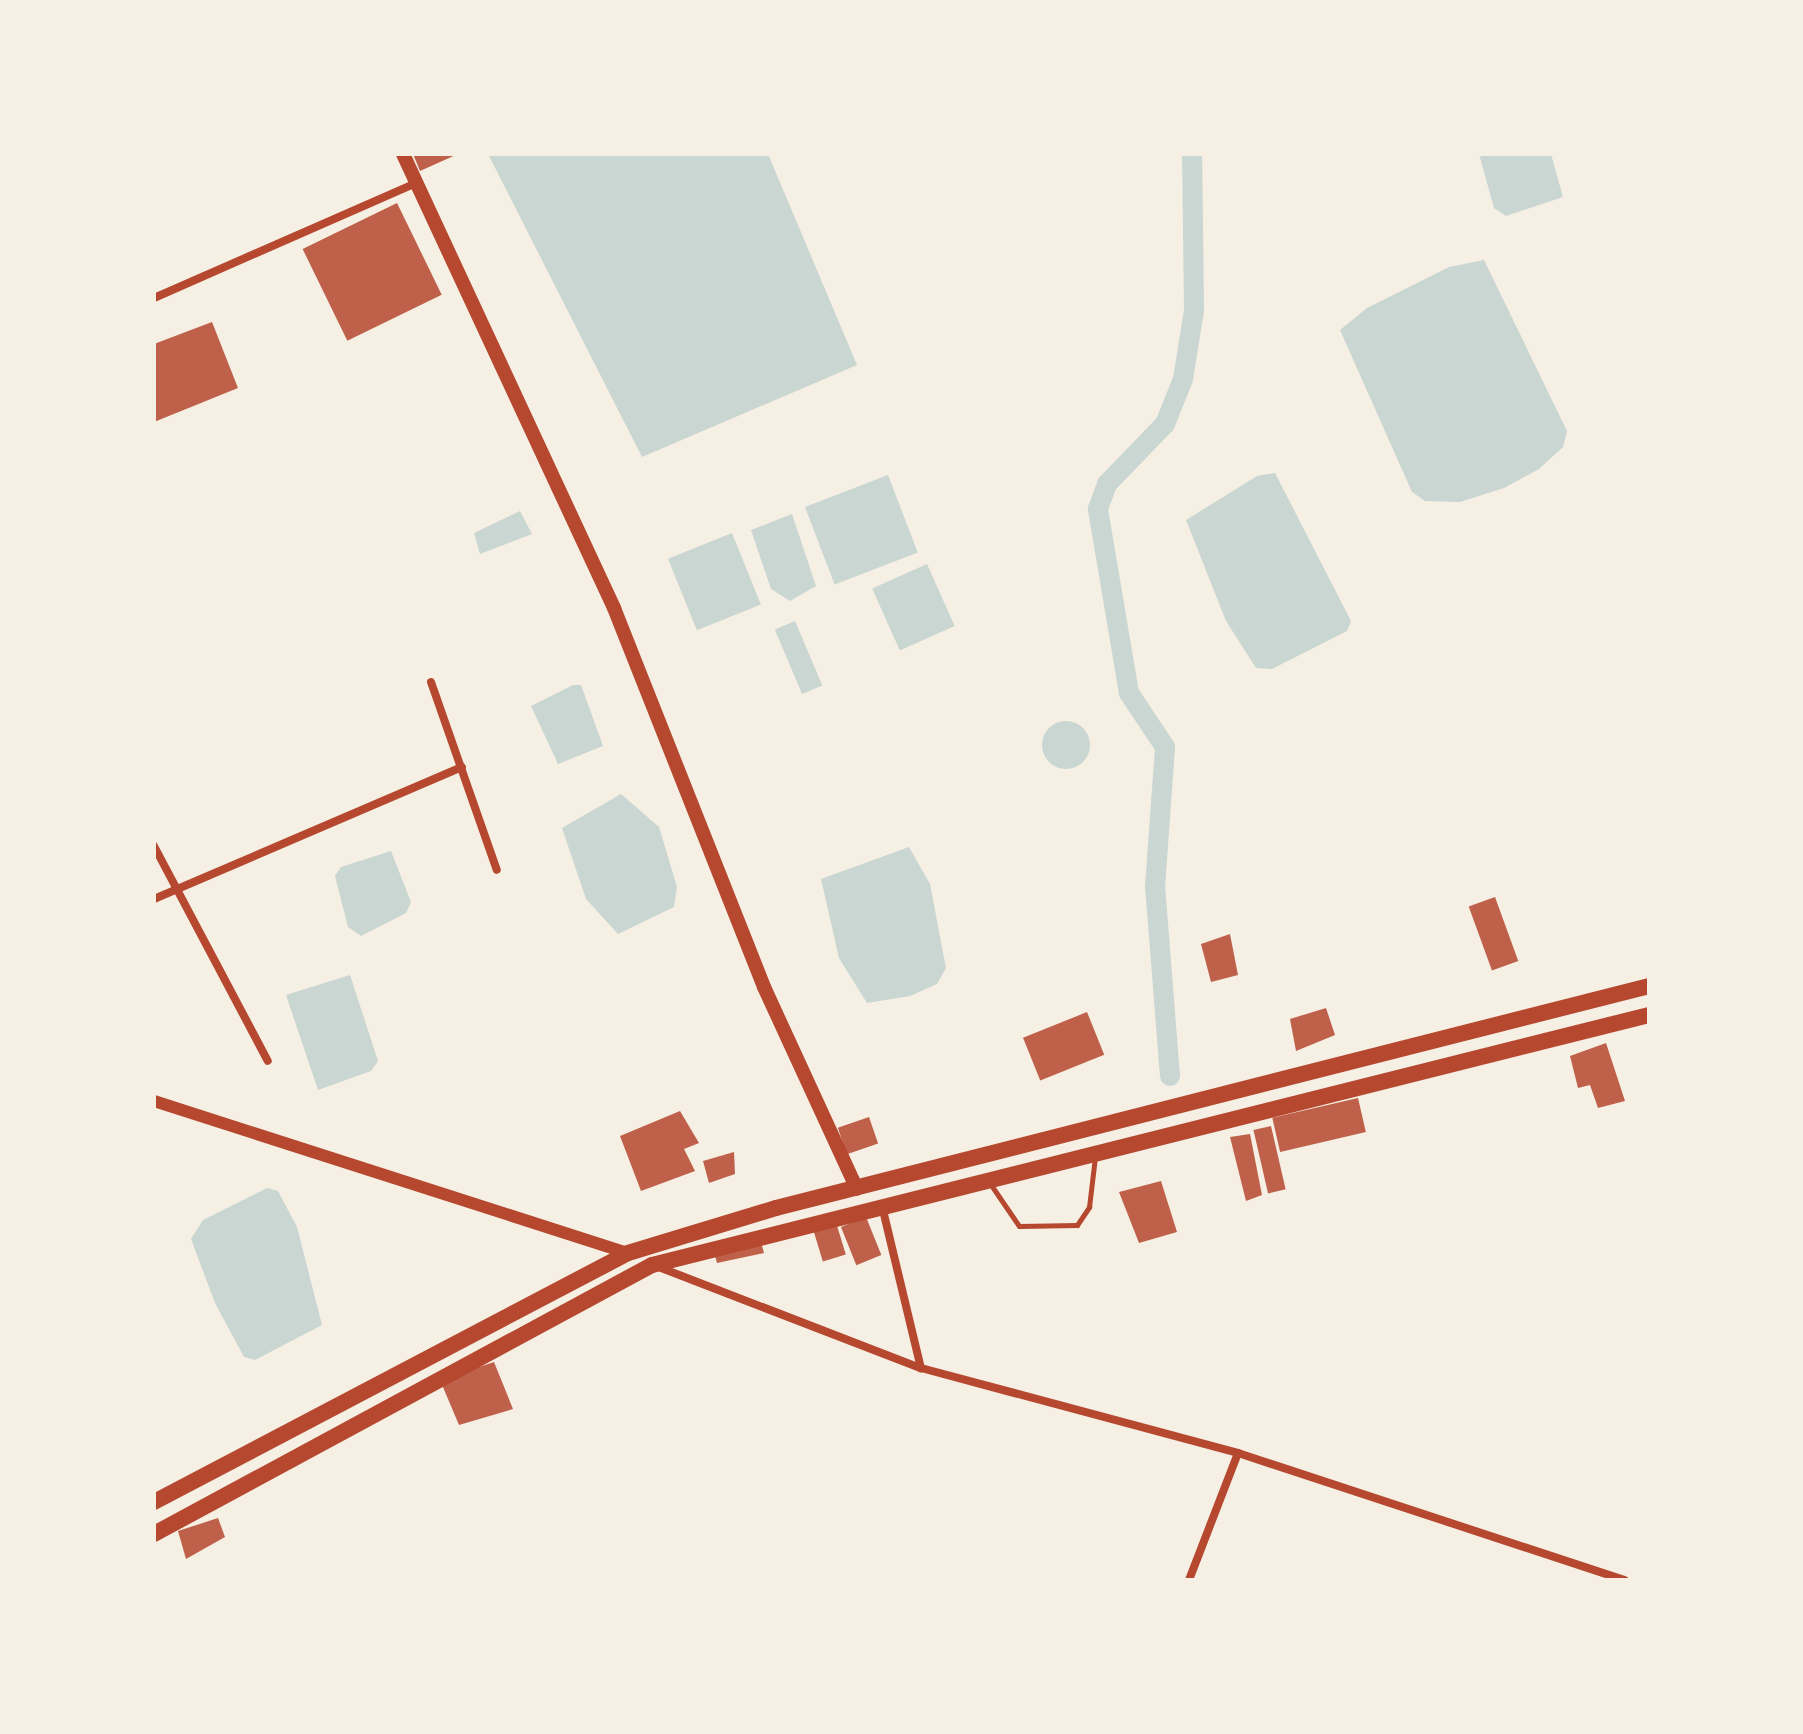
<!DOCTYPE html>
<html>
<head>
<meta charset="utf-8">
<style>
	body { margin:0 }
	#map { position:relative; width:1803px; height:1734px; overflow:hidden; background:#f6efe4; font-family:Ubuntu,sans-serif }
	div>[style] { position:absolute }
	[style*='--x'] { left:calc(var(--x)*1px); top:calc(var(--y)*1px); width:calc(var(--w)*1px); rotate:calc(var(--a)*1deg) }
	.water>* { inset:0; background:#c9d6d2; transform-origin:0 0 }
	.round { border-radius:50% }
	.canal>* { height:20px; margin:-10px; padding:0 10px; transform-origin:10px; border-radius:10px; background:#c9d6d2 }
	.building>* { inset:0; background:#bf614a; transform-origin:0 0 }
	.service>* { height:5px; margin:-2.5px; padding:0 2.5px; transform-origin:2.5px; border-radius:2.5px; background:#b5482f }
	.minor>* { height:8px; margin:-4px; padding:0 4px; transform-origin:4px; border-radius:4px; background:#b5482f }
	.tertiary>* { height:12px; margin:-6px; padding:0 6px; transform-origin:6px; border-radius:6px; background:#b5482f }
	.secondary>* { height:14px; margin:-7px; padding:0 7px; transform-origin:7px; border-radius:7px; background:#b5482f }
	.trunk>* { height:16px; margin:-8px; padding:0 8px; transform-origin:8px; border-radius:8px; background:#b5482f }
	span { translate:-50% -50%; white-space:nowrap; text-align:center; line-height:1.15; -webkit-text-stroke:7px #f6efe4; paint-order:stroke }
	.frame { position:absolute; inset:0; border:156px solid #f6efe4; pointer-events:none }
</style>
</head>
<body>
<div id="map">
	<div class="water">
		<i style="clip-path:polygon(488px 154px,768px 154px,857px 365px,642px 457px)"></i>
		<i style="clip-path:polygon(1479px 154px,1551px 154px,1563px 197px,1506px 216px,1494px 208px)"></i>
		<i style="clip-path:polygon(1484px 260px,1567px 431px,1563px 447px,1539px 469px,1504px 488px,1460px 502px,1425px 501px,1412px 492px,1340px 330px,1367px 308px,1449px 267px)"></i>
		<i style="clip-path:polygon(1275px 473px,1351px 621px,1347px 631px,1272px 669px,1256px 668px,1226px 621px,1186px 520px,1257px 476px)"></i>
		<i style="left:888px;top:475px;width:83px;height:89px;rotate:69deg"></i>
		<i style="clip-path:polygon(520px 511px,532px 534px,480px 554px,474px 533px)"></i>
		<i style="clip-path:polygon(792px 514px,816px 586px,790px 601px,771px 589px,751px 530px)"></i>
		<i style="left:732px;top:533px;width:77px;height:69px;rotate:68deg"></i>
		<i style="left:927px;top:564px;width:68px;height:60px;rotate:66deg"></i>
		<i style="left:795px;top:621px;width:70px;height:22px;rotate:67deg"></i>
		<i style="clip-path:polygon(573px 685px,581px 685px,603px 746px,558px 764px,531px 706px)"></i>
		<i class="round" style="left:1042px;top:721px;width:48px;height:48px"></i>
		<i style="clip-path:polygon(621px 794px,659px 827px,677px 887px,674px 907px,618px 934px,586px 899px,562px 828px)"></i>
		<i style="clip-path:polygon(909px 847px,930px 884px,946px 968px,937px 984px,910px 996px,867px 1003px,839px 958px,821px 879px)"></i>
		<i style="clip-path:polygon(391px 851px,411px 902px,406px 913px,361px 936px,348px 927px,335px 876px,341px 867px)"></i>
		<i style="clip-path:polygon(350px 975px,378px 1061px,371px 1071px,318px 1090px,286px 995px)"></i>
		<i style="clip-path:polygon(267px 1188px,278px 1191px,297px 1227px,322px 1325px,255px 1360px,244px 1357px,215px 1303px,191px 1239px,203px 1220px)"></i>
	</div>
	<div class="canal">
		<i style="--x:1170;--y:1076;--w:190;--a:-94.5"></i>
		<i style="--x:1155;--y:887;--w:140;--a:-85.9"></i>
		<i style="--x:1165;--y:747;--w:65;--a:-123.7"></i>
		<i style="--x:1129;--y:693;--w:187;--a:-99.6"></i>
		<i style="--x:1098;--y:509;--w:27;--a:-70"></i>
		<i style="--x:1107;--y:484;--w:83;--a:-46"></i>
		<i style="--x:1165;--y:424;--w:48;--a:-68.2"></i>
		<i style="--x:1183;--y:379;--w:70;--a:-80.9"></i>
		<i style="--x:1194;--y:310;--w:156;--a:-90.7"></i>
	</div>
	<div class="building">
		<i style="clip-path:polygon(413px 154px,458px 154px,420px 171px)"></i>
		<i style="left:397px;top:203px;width:102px;height:105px;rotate:64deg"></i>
		<i style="clip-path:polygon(212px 322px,238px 388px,154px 422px,154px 344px)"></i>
		<i style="left:1495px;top:897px;width:68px;height:28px;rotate:70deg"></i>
		<i style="clip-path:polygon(1230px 934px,1238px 975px,1211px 982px,1201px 944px)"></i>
		<i style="clip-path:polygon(1326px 1008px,1335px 1035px,1296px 1051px,1290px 1019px)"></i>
		<i style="left:1087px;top:1012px;width:46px;height:69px;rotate:68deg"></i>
		<i style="clip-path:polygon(1606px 1043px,1625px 1101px,1598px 1108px,1590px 1085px,1578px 1088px,1570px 1056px)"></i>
		<i style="left:1358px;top:1098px;width:35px;height:88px;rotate:77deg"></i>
		<i style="clip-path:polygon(680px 1111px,699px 1143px,684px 1149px,695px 1171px,641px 1191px,620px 1136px)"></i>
		<i style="left:869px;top:1117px;width:28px;height:33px;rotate:71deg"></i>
		<i style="left:1271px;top:1126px;width:65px;height:18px;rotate:77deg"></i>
		<i style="clip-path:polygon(1250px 1134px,1262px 1195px,1246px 1201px,1230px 1137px)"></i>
		<i style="clip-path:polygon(734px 1152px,735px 1174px,709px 1183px,703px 1161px)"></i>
		<i style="clip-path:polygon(1161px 1181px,1177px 1232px,1139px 1243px,1119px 1192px)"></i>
		<i style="left:866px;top:1217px;width:41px;height:27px;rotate:68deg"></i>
		<i style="left:835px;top:1219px;width:37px;height:24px;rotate:73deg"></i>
		<i style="clip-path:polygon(759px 1235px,764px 1253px,717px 1263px,713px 1248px)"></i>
		<i style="clip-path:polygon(494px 1362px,513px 1409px,459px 1425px,440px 1380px)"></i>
		<i style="clip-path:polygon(218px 1518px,225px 1537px,186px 1559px,178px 1531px)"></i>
	</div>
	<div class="service">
		<i style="--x:989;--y:1182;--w:53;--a:55.7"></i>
		<i style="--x:1019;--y:1226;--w:58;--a:-1"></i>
		<i style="--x:1077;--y:1225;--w:22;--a:-56"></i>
		<i style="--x:1089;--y:1207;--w:50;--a:-83.2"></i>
	</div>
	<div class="minor">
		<i style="--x:154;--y:298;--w:286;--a:-23.7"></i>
		<i style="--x:431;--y:682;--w:199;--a:70.7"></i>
		<i style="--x:154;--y:846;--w:243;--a:62.1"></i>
		<i style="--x:154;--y:899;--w:335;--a:-23.2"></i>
		<i style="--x:882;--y:1206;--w:167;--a:76.5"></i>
		<i style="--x:656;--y:1266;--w:284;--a:21.1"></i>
		<i style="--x:921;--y:1368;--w:328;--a:15"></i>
		<i style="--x:1238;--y:1453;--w:407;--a:18.2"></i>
		<i style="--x:1189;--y:1580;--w:136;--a:-68.9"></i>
	</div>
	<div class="tertiary">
		<i style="--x:154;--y:1101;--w:498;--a:17.8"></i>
	</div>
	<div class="secondary">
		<i style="--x:403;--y:154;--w:501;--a:65.07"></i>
		<i style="--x:614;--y:608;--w:408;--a:68.4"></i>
		<i style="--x:764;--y:987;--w:222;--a:65.3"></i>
	</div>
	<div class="trunk">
		<i style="--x:154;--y:1502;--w:535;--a:-27.71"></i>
		<i style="--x:628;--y:1253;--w:155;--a:-16.9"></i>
		<i style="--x:776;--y:1208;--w:901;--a:-14.27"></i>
		<i style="--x:154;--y:1534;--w:566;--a:-28.38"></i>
		<i style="--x:652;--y:1265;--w:1028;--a:-14.08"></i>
	</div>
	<div class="frame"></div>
</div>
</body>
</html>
